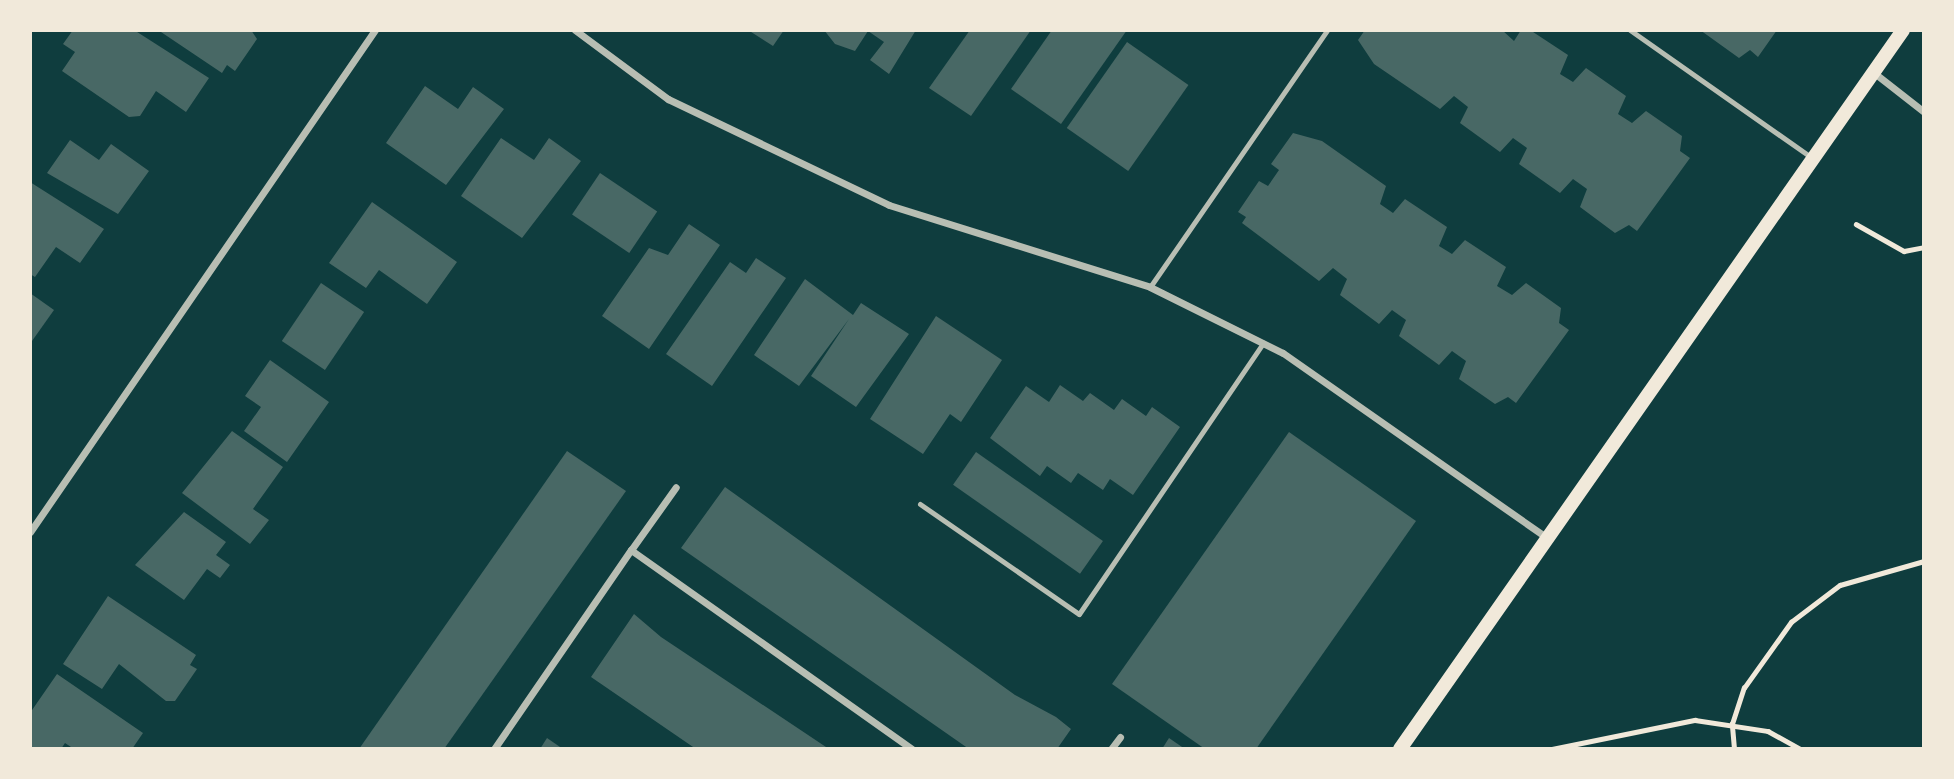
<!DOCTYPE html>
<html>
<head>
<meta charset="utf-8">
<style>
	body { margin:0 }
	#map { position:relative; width:1954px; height:779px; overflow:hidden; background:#0f3d3e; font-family:"PT Serif",serif }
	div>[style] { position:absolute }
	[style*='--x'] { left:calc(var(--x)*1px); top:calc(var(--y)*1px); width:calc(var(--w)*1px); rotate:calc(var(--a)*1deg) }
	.building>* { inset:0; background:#486865; transform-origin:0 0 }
	.path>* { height:4.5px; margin:-2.25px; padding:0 2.25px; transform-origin:2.25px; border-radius:2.25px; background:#f1e9da }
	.service>* { height:5px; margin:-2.5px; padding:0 2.5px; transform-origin:2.5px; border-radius:2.5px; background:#b8beb3 }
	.minor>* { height:7px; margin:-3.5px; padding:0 3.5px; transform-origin:3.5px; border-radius:3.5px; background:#b8beb3 }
	.secondary>* { height:14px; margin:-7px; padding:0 7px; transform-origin:7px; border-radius:7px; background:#f1e9da }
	span { translate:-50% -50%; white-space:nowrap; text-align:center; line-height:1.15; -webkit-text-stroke:7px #f1e9da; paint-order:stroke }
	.frame { position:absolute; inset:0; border:32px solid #f1e9da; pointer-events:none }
</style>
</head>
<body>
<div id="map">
	<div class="building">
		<i style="clip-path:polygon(73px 30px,134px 30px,209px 78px,186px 112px,156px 91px,140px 116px,129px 117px,62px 71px,75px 52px,63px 44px)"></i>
		<i style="clip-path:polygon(158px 30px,251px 30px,257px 39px,235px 71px,227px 65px,222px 73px)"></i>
		<i style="clip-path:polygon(748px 30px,784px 30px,773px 46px)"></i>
		<i style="clip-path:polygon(824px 30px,916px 30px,889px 74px,870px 60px,884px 42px,868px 31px,855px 51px,835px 44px)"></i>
		<i style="clip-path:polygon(970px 30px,1031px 30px,971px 116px,929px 88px)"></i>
		<i style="clip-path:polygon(1052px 30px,1127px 30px,1061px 124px,1011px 89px)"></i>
		<i style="clip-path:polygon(1365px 30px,1502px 30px,1514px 41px,1521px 30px,1530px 30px,1568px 55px,1560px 74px,1573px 82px,1586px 68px,1626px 96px,1618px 114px,1632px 123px,1646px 111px,1682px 136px,1680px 151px,1690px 158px,1637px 231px,1629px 225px,1615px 233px,1580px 207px,1587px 189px,1573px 179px,1560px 193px,1519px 164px,1527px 148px,1513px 138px,1500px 152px,1460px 123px,1468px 107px,1454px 96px,1440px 109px,1374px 64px,1358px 40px)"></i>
		<i style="clip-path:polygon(1700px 30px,1777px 30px,1758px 57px,1750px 50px,1739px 58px)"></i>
		<i style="left:1127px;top:42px;width:75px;height:105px;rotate:35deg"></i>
		<i style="clip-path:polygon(425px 86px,458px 109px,473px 87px,504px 109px,446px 185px,386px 143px)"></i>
		<i style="clip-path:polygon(1293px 133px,1322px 141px,1386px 186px,1380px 204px,1393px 213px,1405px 199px,1447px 227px,1439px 246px,1452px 254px,1465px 240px,1506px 267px,1497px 286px,1512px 295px,1526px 283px,1561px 308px,1559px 323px,1569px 330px,1516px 403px,1508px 397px,1495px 404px,1459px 379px,1466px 361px,1452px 351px,1439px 365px,1399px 336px,1406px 320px,1392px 310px,1379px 324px,1340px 295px,1347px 279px,1333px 268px,1319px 281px,1242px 223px,1246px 217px,1238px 212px,1259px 181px,1268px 186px,1279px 170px,1271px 164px)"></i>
		<i style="clip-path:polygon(501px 138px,534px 160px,549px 138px,581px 161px,522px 238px,461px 196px)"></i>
		<i style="clip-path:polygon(70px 140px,99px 160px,111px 144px,149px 171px,118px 214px,47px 173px)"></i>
		<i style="left:600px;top:173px;width:69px;height:50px;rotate:34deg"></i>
		<i style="clip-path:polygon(30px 182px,104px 229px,80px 263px,56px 247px,35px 277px,30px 274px)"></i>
		<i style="clip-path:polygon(372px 202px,457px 262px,427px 304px,379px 270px,366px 288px,329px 263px)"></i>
		<i style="clip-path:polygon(689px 224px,720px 245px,649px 349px,602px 316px,649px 248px,668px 255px)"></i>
		<i style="clip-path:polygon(756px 258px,786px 278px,712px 386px,666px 354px,730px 262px,746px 273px)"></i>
		<i style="clip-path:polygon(805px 279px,853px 315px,861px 303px,909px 334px,856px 407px,811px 376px,849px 319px,799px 386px,754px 355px)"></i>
		<i style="left:321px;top:283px;width:52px;height:70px;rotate:34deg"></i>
		<i style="clip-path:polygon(30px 293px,54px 310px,32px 341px,30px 339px)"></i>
		<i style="clip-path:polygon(936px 316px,1002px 360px,961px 422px,950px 414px,923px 454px,870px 419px)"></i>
		<i style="clip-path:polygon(270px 360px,329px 402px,287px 462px,244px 431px,261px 407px,245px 396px)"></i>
		<i style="clip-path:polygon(1060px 385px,1083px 401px,1090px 393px,1114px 410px,1122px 399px,1146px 416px,1152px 407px,1180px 427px,1133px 495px,1110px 479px,1103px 490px,1078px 473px,1071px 483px,1047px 466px,1040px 476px,990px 438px,1026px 386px,1049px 402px)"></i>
		<i style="clip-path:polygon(232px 431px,283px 467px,253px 509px,269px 520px,250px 544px,182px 493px)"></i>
		<i style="clip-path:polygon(1289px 432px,1416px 521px,1256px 749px,1205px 749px,1112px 684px)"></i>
		<i style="clip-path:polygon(567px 451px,626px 491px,444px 749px,359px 749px)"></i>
		<i style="left:976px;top:452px;width:155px;height:40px;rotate:35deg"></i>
		<i style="clip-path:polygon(725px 487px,1015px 695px,1056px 717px,1071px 729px,1057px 749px,969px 749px,681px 548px)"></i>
		<i style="clip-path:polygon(184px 512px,226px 542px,216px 555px,230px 565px,220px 578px,207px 569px,184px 600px,135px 565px)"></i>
		<i style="clip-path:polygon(108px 596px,196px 655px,190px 665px,197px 669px,175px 701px,166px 701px,119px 664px,102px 689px,63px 664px)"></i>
		<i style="clip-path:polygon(634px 614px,661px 637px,829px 749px,696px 749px,591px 677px)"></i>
		<i style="clip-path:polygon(57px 674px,143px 733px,132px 749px,74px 749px,65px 743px,61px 749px,30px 749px,30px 713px)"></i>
		<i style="clip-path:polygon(547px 738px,563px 749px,540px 749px)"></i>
		<i style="clip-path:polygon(1169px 738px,1185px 749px,1162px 749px)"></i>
	</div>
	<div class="path">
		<i style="--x:1856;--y:224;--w:55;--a:29.4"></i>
		<i style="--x:1904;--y:251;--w:20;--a:-11"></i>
		<i style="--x:1552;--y:749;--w:146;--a:-11.5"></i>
		<i style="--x:1695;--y:720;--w:74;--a:8.6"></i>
		<i style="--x:1768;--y:731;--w:37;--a:29"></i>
		<i style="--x:1734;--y:749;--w:25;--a:-95"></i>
		<i style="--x:1732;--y:724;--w:38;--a:-72"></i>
		<i style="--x:1744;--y:688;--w:81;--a:-54.5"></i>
		<i style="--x:1791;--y:622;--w:61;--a:-37.1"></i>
		<i style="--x:1840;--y:585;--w:87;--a:-15.9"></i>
	</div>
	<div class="service">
		<i style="--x:1630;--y:30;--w:221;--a:35.1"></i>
		<i style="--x:1150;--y:287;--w:312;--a:-55.4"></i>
		<i style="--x:920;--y:504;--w:193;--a:34.7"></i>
		<i style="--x:1079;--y:614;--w:328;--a:-55.8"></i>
	</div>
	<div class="minor">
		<i style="--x:575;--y:30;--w:116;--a:36.6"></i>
		<i style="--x:668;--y:99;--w:245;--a:25.6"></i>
		<i style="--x:889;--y:205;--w:274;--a:17.4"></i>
		<i style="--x:1150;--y:287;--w:148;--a:26.4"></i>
		<i style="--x:1283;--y:353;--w:322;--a:35"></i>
		<i style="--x:1873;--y:72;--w:65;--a:38.1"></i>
		<i style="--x:30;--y:532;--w:609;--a:-55.5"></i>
		<i style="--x:631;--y:550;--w:77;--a:-54.5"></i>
		<i style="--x:494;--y:749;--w:242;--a:-55.5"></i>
		<i style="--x:631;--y:550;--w:344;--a:35.3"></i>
		<i style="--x:1111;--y:749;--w:15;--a:-53"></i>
	</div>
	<div class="secondary">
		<i style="--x:1400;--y:749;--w:877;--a:-55.02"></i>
	</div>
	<div class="frame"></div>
</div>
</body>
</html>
